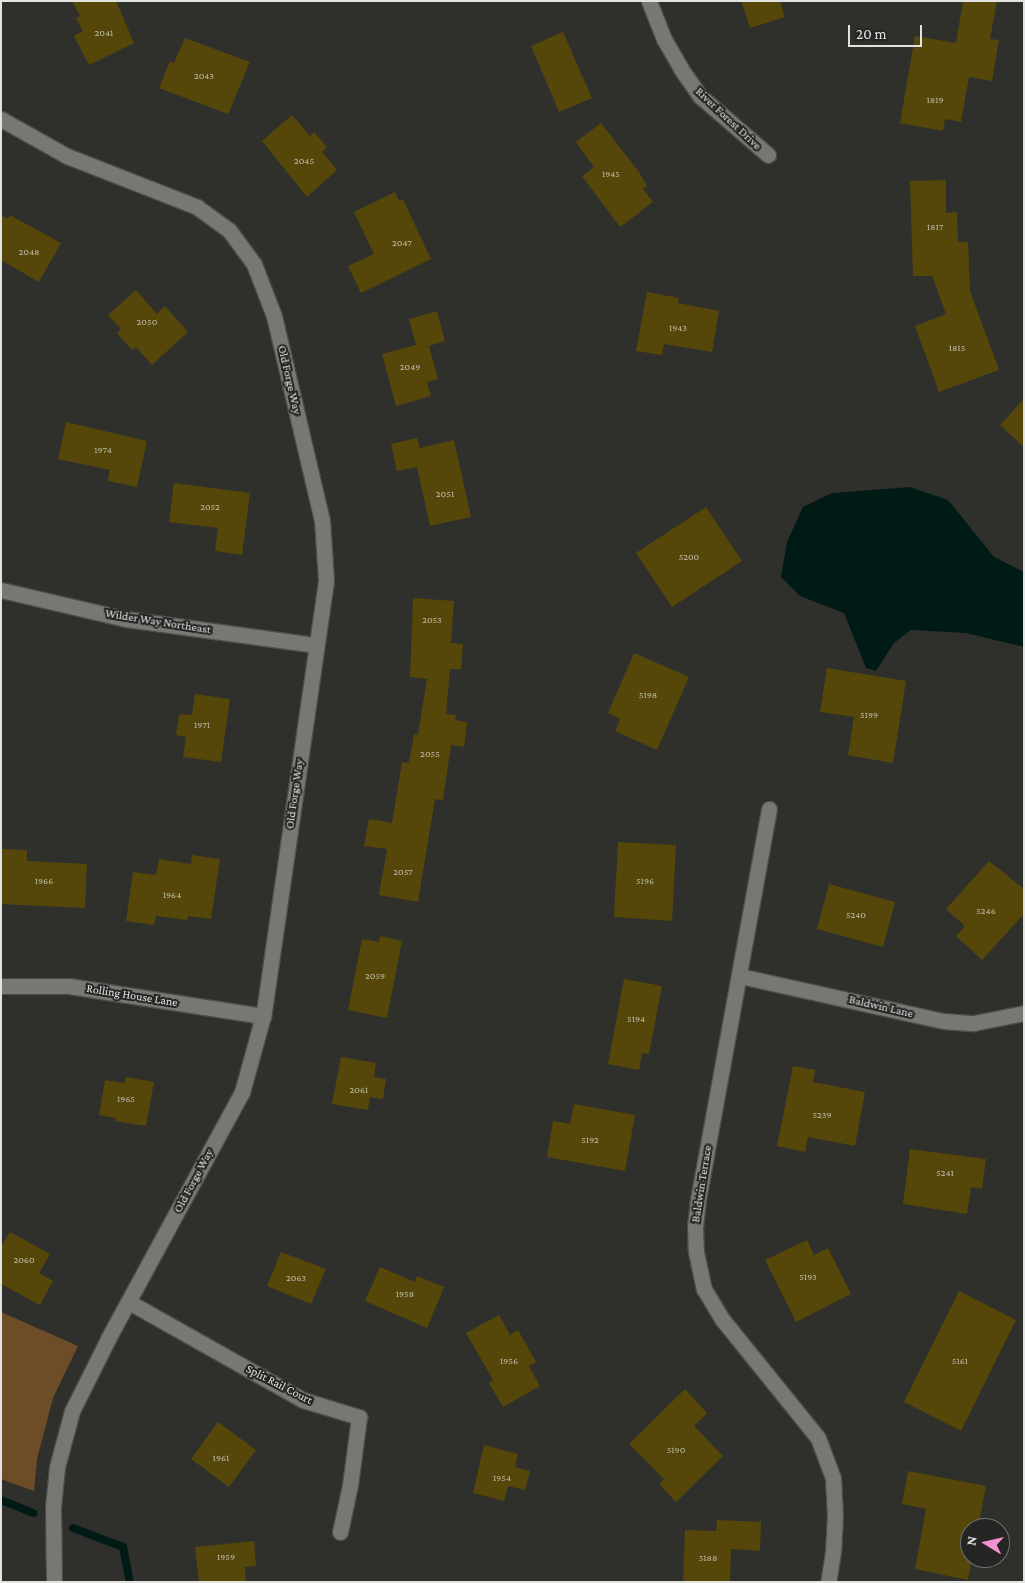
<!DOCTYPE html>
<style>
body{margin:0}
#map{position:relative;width:1025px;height:1583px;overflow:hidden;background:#2f302c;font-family:"Crimson Pro",serif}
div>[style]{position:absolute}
.green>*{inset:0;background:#6e4c28}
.water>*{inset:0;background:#001a16}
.stream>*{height:8px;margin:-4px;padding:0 4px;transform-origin:4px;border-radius:4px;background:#001a16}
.building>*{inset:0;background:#554709}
.roads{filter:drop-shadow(1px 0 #4c4d4a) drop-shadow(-1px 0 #4c4d4a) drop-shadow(0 1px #4c4d4a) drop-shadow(0 -1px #4c4d4a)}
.street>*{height:15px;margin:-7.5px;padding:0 7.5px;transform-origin:7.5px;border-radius:7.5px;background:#767874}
span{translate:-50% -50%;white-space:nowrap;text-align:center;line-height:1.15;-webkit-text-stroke:4px #252623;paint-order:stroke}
.number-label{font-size:10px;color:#bfbcab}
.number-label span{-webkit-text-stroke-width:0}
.street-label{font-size:12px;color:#e2e3e1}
.frame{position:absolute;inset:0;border:2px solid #e2e3e1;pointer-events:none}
.north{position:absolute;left:960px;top:1518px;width:50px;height:50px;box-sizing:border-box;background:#252623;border:1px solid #71726f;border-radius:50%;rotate:279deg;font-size:14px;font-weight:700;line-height:20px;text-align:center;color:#e2e3e1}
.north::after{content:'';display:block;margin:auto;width:18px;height:22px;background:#f391d5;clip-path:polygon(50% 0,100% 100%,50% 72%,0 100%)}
.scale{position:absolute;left:848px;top:25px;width:74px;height:22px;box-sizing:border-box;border:2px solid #e2e3e1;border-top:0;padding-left:6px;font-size:15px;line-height:18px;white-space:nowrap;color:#e2e3e1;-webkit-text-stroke:4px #252623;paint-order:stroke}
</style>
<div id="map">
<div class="green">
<i style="clip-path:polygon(1px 1312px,78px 1346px,53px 1398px,37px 1459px,34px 1491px,1px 1479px)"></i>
</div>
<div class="water">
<i style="clip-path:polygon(910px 487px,948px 500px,994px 557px,1024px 572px,1024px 647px,966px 633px,911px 630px,894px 643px,876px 671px,866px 668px,844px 613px,800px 596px,781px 577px,787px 542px,803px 507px,832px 493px)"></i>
</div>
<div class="stream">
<i style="left:1px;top:1500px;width:35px;rotate:22deg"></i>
<i style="left:73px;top:1528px;width:53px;rotate:20.8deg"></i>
<i style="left:123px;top:1547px;width:36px;rotate:79deg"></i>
</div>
<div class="building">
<i style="clip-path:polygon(72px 1px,116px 1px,134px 43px,89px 65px,74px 36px,83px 31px,76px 18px,80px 16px)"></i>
<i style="clip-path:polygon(741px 1px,780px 1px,785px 17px,750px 28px)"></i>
<i style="clip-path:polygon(963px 1px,997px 1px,990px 39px,999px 40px,992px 81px,969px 77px,961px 122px,945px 119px,943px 131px,900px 123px,915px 36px,956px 43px)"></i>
<i style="clip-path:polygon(563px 32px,592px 98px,559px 112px,531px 46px)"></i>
<i style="clip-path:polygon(185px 38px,250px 62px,228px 114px,159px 88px,170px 61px,174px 63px)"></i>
<i style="clip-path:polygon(292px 115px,310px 136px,314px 132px,327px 147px,322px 152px,337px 170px,307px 197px,262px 141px)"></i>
<i style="clip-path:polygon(601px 123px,639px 172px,647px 186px,643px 189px,653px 202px,620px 227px,582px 176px,594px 167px,576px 142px)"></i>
<i style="clip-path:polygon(946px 180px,946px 213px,957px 212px,958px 242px,968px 242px,970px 291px,999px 370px,939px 392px,915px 326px,946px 314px,932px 276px,913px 276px,910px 181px)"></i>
<i style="clip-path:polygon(395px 192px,399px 201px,403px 199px,431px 259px,361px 293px,348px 266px,374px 254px,354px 212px)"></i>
<i style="clip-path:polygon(1px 215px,8px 219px,10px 215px,61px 243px,39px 282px,1px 260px)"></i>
<i style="clip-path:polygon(136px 290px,157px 314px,165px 306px,188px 332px,152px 365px,136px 347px,132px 350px,117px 333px,121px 329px,108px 315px)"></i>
<i style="clip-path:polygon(647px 292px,679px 298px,678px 303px,719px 311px,712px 352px,664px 344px,662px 355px,636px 351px)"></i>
<i style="clip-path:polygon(437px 311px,445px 341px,429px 346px,438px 379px,427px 382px,431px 396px,396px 406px,382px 354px,416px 345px,409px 319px)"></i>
<i style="clip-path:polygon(1024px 399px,1024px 447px,1000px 425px)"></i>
<i style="clip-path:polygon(66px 422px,147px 441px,137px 487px,108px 481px,110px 470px,58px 459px)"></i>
<i style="clip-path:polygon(417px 438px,420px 448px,454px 440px,471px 517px,430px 526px,417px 467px,397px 471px,391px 444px)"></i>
<i style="clip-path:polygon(174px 483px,250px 493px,242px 555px,215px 551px,218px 528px,169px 522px)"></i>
<i style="clip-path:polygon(706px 507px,742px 561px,672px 607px,636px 553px)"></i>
<i style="clip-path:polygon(413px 598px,454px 601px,451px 643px,463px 644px,461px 669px,450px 669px,446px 714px,456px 715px,455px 720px,467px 722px,464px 747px,451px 745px,443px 800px,435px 799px,418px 902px,379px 895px,387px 849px,364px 846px,369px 819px,392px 823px,402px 762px,409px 763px,414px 734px,418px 735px,427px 679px,410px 677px)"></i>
<i style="clip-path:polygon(634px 653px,689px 677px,657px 750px,615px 731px,620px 719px,608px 713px)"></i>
<i style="clip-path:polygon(827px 668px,906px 681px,893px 763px,848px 755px,854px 717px,820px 712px)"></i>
<i style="clip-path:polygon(195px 694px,230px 699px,221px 762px,183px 757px,186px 737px,176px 735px,179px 714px,192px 715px)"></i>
<i style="clip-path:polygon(618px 842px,676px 845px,672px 921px,614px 917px)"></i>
<i style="clip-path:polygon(1px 849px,27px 850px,27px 861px,87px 864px,85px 908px,1px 904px)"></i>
<i style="clip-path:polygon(192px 855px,220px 859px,211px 919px,188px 916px,187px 920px,156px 916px,154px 925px,126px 921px,133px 872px,156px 875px,159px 859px,191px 864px)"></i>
<i style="clip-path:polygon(989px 861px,1024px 889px,1024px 914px,982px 960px,956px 936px,965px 926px,946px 909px)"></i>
<i style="clip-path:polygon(829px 884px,895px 902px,883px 947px,817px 929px)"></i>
<i style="clip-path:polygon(380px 936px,402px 941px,387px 1018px,348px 1010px,362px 939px,379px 942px)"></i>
<i style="clip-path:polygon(624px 979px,662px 986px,649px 1054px,642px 1053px,639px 1070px,608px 1064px)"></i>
<i style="clip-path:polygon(341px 1057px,376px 1063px,374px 1077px,386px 1079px,383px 1099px,370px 1097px,368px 1110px,332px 1104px)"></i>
<i style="clip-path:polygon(793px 1066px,815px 1070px,813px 1082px,865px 1092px,855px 1146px,808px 1137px,805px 1152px,777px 1146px)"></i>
<i style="clip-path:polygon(126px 1077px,154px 1082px,146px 1126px,115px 1121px,116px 1118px,99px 1115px,105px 1080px,125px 1083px)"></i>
<i style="clip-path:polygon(574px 1104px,635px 1115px,625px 1171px,547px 1157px,553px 1121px,570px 1124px)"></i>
<i style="clip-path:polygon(910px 1149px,986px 1159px,982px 1189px,971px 1187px,967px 1214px,903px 1204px)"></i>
<i style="clip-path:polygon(10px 1232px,50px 1254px,39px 1273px,53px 1281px,40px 1305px,1px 1284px,1px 1247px)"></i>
<i style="clip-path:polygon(807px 1240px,814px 1255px,828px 1248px,851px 1294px,796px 1322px,765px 1260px)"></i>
<i style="clip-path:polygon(281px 1252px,326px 1269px,311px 1304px,267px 1286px)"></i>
<i style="clip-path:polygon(380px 1267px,415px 1282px,417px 1276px,444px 1287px,427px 1328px,365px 1301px)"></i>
<i style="clip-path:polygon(959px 1291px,1016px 1320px,961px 1431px,904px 1402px)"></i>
<i style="clip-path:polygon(499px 1315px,510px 1335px,518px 1330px,536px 1362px,529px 1366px,540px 1386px,503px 1407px,489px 1383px,493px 1380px,466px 1333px)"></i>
<i style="clip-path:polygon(685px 1389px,707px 1413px,694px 1426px,723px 1456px,676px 1502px,659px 1484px,664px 1479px,629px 1444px)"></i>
<i style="clip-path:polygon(218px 1422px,256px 1450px,229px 1487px,191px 1459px)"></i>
<i style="clip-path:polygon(484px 1445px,518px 1454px,515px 1467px,530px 1471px,525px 1490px,508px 1486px,504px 1501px,473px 1493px)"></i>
<i style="clip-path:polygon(908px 1471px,986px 1486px,978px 1528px,970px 1528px,970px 1558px,972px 1558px,968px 1580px,915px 1569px,926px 1509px,902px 1504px)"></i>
<i style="clip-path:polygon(717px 1520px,761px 1522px,760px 1551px,731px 1549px,730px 1582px,683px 1582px,685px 1530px,716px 1531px)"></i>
<i style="clip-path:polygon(254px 1541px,256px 1566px,245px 1567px,246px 1582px,199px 1582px,195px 1547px)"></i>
</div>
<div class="roads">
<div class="street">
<i style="left:649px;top:1px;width:41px;rotate:68.5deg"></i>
<i style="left:664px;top:39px;width:34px;rotate:60deg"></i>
<i style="left:681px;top:69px;width:33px;rotate:55deg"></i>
<i style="left:700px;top:96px;width:90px;rotate:40.9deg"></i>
<i style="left:1px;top:119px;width:76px;rotate:29.3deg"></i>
<i style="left:67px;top:156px;width:140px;rotate:21.4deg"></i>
<i style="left:197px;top:207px;width:39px;rotate:36deg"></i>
<i style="left:229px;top:230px;width:42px;rotate:53.7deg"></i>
<i style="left:254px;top:264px;width:56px;rotate:69deg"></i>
<i style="left:274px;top:316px;width:210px;rotate:76.8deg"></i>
<i style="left:322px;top:520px;width:61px;rotate:86.2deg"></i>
<i style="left:326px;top:581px;width:440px;rotate:98.2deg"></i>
<i style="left:263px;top:1016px;width:79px;rotate:105.4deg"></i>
<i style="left:242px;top:1092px;width:281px;rotate:118.5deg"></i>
<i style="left:108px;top:1339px;width:80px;rotate:116.6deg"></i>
<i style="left:72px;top:1411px;width:58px;rotate:105deg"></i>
<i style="left:57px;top:1467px;width:40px;rotate:95.7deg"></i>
<i style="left:53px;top:1507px;width:75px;rotate:89.2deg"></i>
<i style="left:1px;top:590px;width:128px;rotate:13.1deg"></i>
<i style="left:126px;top:619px;width:192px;rotate:7.8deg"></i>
<i style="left:769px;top:809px;width:396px;rotate:100.3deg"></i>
<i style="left:698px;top:1199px;width:28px;rotate:96deg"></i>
<i style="left:695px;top:1227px;width:25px;rotate:88deg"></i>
<i style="left:696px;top:1252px;width:38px;rotate:78deg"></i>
<i style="left:704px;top:1289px;width:35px;rotate:59deg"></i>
<i style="left:722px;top:1319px;width:153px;rotate:51.1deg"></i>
<i style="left:818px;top:1438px;width:43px;rotate:69.4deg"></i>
<i style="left:833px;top:1478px;width:37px;rotate:87deg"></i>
<i style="left:835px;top:1515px;width:37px;rotate:93deg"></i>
<i style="left:833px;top:1552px;width:30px;rotate:99deg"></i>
<i style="left:740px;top:976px;width:208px;rotate:12.5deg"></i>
<i style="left:943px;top:1021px;width:31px;rotate:4deg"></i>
<i style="left:974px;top:1023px;width:51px;rotate:-11.3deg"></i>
<i style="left:1px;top:986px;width:68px"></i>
<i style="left:69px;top:986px;width:196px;rotate:8.8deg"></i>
<i style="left:129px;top:1302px;width:200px;rotate:29.4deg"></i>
<i style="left:303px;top:1400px;width:59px;rotate:16.9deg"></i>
<i style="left:359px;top:1417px;width:69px;rotate:97.5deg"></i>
<i style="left:350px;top:1485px;width:48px;rotate:102deg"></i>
</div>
</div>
<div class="number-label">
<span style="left:104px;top:33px">2041</span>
<span style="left:204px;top:76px">2043</span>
<span style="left:935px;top:100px">1819</span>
<span style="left:304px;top:161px">2045</span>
<span style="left:611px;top:174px">1945</span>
<span style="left:935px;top:227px">1817</span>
<span style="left:402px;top:243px">2047</span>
<span style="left:29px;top:252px">2048</span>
<span style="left:147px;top:322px">2050</span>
<span style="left:678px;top:328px">1943</span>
<span style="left:957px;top:348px">1815</span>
<span style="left:410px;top:367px">2049</span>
<span style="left:103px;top:450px">1974</span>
<span style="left:445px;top:494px">2051</span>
<span style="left:210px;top:507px">2052</span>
<span style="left:689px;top:557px">5200</span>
<span style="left:432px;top:620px">2053</span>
<span style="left:648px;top:695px">5198</span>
<span style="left:869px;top:715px">5199</span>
<span style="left:202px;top:725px">1971</span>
<span style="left:430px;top:754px">2055</span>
<span style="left:403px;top:872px">2057</span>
<span style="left:44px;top:881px">1966</span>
<span style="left:645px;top:881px">5196</span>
<span style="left:172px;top:895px">1964</span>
<span style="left:986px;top:911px">5246</span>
<span style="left:856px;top:915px">5240</span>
<span style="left:375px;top:976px">2059</span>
<span style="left:636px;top:1019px">5194</span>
<span style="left:359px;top:1090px">2061</span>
<span style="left:126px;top:1099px">1965</span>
<span style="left:822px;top:1115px">5239</span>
<span style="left:590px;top:1140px">5192</span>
<span style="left:945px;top:1173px">5241</span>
<span style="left:24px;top:1260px">2060</span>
<span style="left:808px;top:1277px">5193</span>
<span style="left:296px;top:1278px">2063</span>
<span style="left:405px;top:1294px">1958</span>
<span style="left:509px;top:1361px">1956</span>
<span style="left:960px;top:1361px">5161</span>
<span style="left:676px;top:1450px">5190</span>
<span style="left:221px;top:1458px">1961</span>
<span style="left:502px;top:1478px">1954</span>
<span style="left:226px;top:1557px">1959</span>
<span style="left:708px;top:1558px">5188</span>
</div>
<div class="street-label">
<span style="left:728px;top:119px;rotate:43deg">River Forest Drive</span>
<span style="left:289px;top:380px;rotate:77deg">Old Forge Way</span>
<span style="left:158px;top:622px;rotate:9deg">Wilder Way Northeast</span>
<span style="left:295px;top:794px;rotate:-82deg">Old Forge Way</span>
<span style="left:132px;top:996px;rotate:9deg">Rolling House Lane</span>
<span style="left:881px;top:1007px;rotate:13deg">Baldwin Lane</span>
<span style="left:194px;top:1181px;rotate:-62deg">Old Forge Way</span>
<span style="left:702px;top:1184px;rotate:-81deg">Baldwin Terrace</span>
<span style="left:279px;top:1385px;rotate:27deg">Split Rail Court</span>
</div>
<div class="frame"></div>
<div class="north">N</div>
<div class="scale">20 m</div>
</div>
